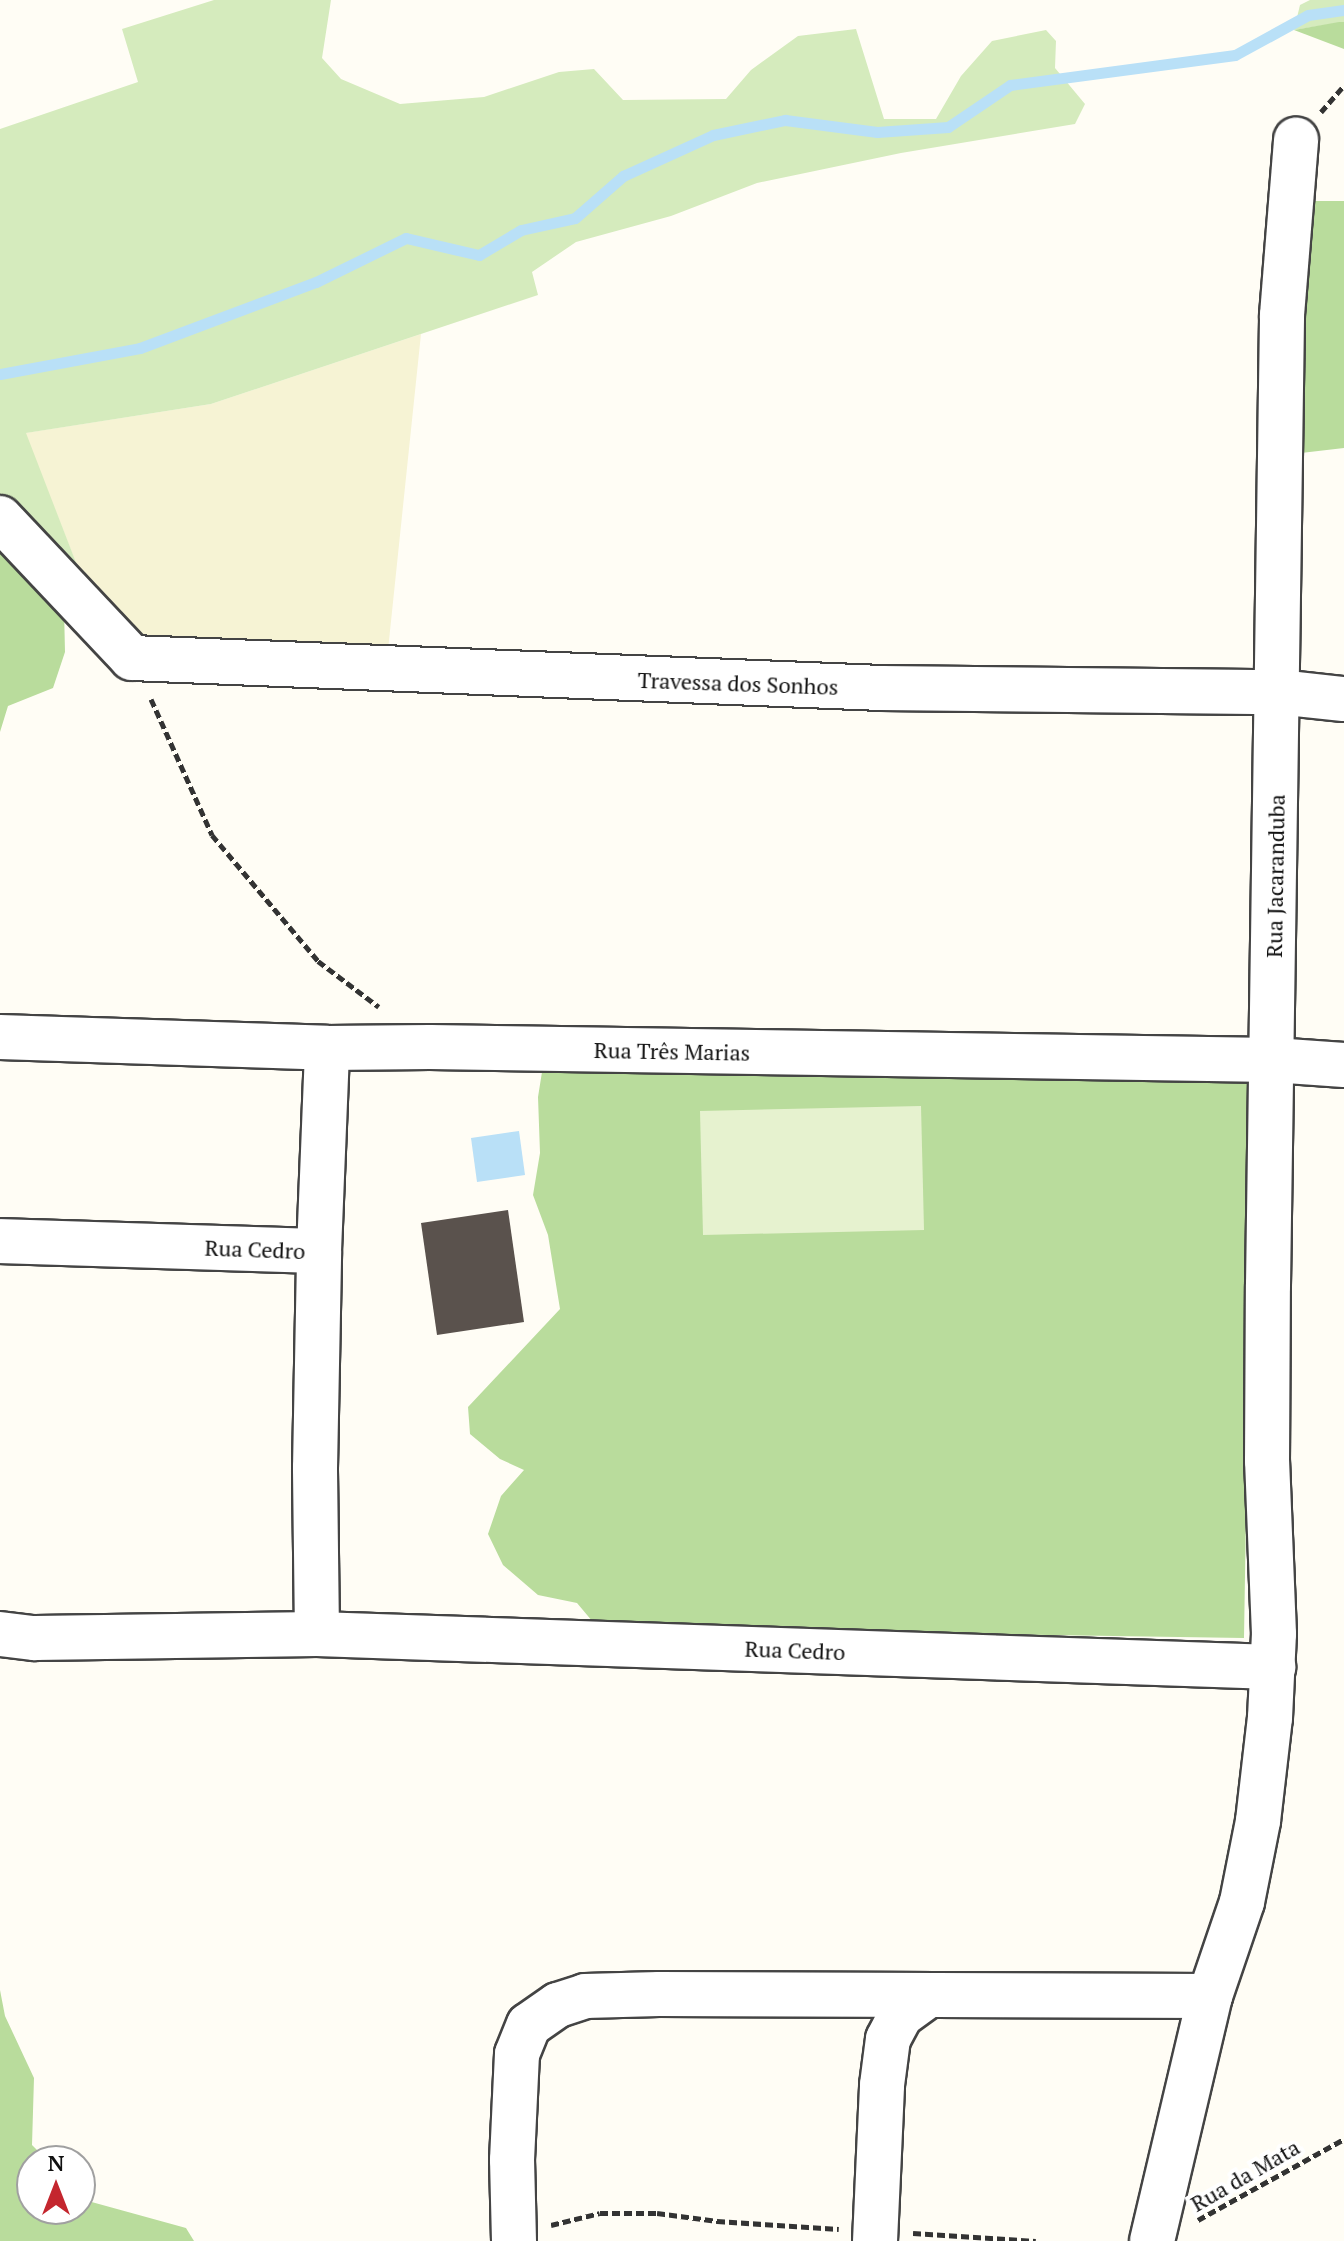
<!DOCTYPE html>
<meta charset="utf-8">
<style>
body{margin:0}
#map{position:relative;width:1344px;height:2241px;overflow:hidden;background:#fffdf5;font-family:"PT Serif",serif}
div>[style]{position:absolute}
.farmland>*{inset:0;background:#f6f3d4}
.green>*{inset:0;background:#d5ebbd}
.forest>*{inset:0;background:#b9dc9c}
.pitch>*{inset:0;background:#e6f2cf}
.water>*{inset:0;background:#b9e0f7}
.stream>*{height:11px;margin:-5.5px;padding:0 5.5px;transform-origin:5.5px;border-radius:5.5px;background:#b9e0f7}
.building>*{inset:0;background:#5a524d}
.path>*{height:5px;margin-top:-2.5px;transform-origin:0;background:repeating-linear-gradient(90deg,#333 0 8px,transparent 0 12px)}
.roads{filter:drop-shadow(2px 0 #444) drop-shadow(-2px 0 #444) drop-shadow(0 2px #444) drop-shadow(0 -2px #444)}
.minor>*{height:44px;margin:-22px;padding:0 22px;transform-origin:22px;border-radius:22px;background:#fff}
span{translate:-50% -50%;white-space:nowrap;text-align:center;line-height:1.15;-webkit-text-stroke:8px #fff;paint-order:stroke}
.street-label{font-size:22px;color:#111}
.north{position:absolute;left:16px;top:2145px;width:80px;height:80px;box-sizing:border-box;background:#fff;border:2px solid #a0a0a0;border-radius:50%;rotate:0deg;font-size:22px;font-weight:700;line-height:32px;text-align:center;color:#111}
.north::after{content:'';display:block;margin:auto;width:28px;height:36px;background:#c4262e;clip-path:polygon(50% 0,100% 100%,50% 72%,0 100%)}
</style>
<div id="map">
<div class="farmland">
<i style="clip-path:polygon(421px 334px,388px 650px,130px 643px,87px 591px,25px 433px,211px 404px)"></i>
</div>
<div class="green">
<i style="clip-path:polygon(214px 0,331px 0,322px 58px,341px 79px,400px 104px,484px 97px,559px 72px,594px 69px,623px 100px,726px 99px,751px 70px,798px 36px,856px 29px,884px 119px,936px 119px,961px 76px,992px 41px,1046px 30px,1056px 41px,1055px 68px,1085px 104px,1075px 124px,901px 153px,757px 183px,671px 216px,576px 242px,532px 272px,538px 295px,211px 404px,26px 433px,87px 591px,0 496px,0 129px,138px 82px,122px 29px)"></i>
<i style="clip-path:polygon(1310px 0,1344px 0,1344px 22px,1294px 30px,1300px 5px)"></i>
</div>
<div class="forest">
<i style="clip-path:polygon(1344px 22px,1344px 49px,1294px 30px,1339px 22px)"></i>
<i style="clip-path:polygon(1303px 201px,1344px 201px,1344px 448px,1301px 453px)"></i>
<i style="clip-path:polygon(0 538px,64px 608px,65px 652px,53px 688px,8px 706px,0 732px)"></i>
<i style="clip-path:polygon(542px 1072px,1253px 1083px,1244px 1638px,598px 1628px,577px 1603px,538px 1595px,503px 1565px,488px 1534px,501px 1496px,524px 1470px,500px 1459px,470px 1434px,468px 1407px,560px 1309px,548px 1235px,533px 1195px,540px 1153px,538px 1097px)"></i>
<i style="clip-path:polygon(0 1990px,5px 2016px,34px 2078px,32px 2145px,48px 2161px,32px 2161px,32px 2209px,80px 2209px,80px 2193px,88px 2201px,186px 2228px,194px 2241px,0 2241px)"></i>
</div>
<div class="pitch">
<i style="clip-path:polygon(921px 1106px,924px 1230px,703px 1235px,700px 1111px)"></i>
</div>
<div class="water">
<i style="clip-path:polygon(519px 1131px,525px 1175px,477px 1182px,471px 1138px)"></i>
</div>
<div class="stream">
<i style="left:0;top:374px;width:142px;rotate:-10.5deg"></i>
<i style="left:140px;top:348px;width:188px;rotate:-20.6deg"></i>
<i style="left:316px;top:282px;width:100px;rotate:-26.1deg"></i>
<i style="left:406px;top:238px;width:75px;rotate:13.1deg"></i>
<i style="left:479px;top:255px;width:49px;rotate:-30.8deg"></i>
<i style="left:521px;top:230px;width:55px;rotate:-12.5deg"></i>
<i style="left:575px;top:218px;width:64px;rotate:-41.2deg"></i>
<i style="left:623px;top:176px;width:99px;rotate:-24.5deg"></i>
<i style="left:713px;top:135px;width:74px;rotate:-11.8deg"></i>
<i style="left:785px;top:120px;width:93px;rotate:7.4deg"></i>
<i style="left:877px;top:132px;width:71px;rotate:-4deg"></i>
<i style="left:948px;top:127px;width:75px;rotate:-34.1deg"></i>
<i style="left:1010px;top:85px;width:227px;rotate:-7.6deg"></i>
<i style="left:1235px;top:55px;width:83px;rotate:-28.7deg"></i>
<i style="left:1308px;top:15px;width:36px;rotate:-8deg"></i>
</div>
<div class="building">
<i style="clip-path:polygon(508px 1210px,524px 1322px,437px 1335px,421px 1223px)"></i>
</div>
<div class="path">
<i style="left:1321px;top:112px;width:35px;rotate:-49deg"></i>
<i style="left:151px;top:699px;width:149px;rotate:65.8deg"></i>
<i style="left:212px;top:835px;width:165px;rotate:49.9deg"></i>
<i style="left:318px;top:961px;width:76px;rotate:37deg"></i>
<i style="left:1198px;top:2220px;width:167px;rotate:-29deg"></i>
<i style="left:551px;top:2225px;width:50px;rotate:-13.8deg"></i>
<i style="left:600px;top:2213px;width:57px"></i>
<i style="left:657px;top:2213px;width:61px;rotate:7.6deg"></i>
<i style="left:717px;top:2221px;width:122px;rotate:3.8deg"></i>
<i style="left:913px;top:2233px;width:123px;rotate:3.7deg"></i>
</div>
<div class="roads">
<div class="minor">
<i style="left:0;top:518px;width:192px;rotate:46.7deg"></i>
<i style="left:132px;top:658px;width:750px;rotate:2.29deg"></i>
<i style="left:881px;top:688px;width:397px;rotate:0.6deg"></i>
<i style="left:1278px;top:692px;width:66px;rotate:6.1deg"></i>
<i style="left:0;top:1037px;width:327px;rotate:1.9deg"></i>
<i style="left:327px;top:1048px;width:103px;rotate:-0.6deg"></i>
<i style="left:430px;top:1047px;width:843px;rotate:0.88deg"></i>
<i style="left:1273px;top:1060px;width:71px;rotate:4deg"></i>
<i style="left:0;top:1241px;width:319px;rotate:1.8deg"></i>
<i style="left:0;top:1634px;width:35px;rotate:7deg"></i>
<i style="left:35px;top:1638px;width:282px;rotate:-0.8deg"></i>
<i style="left:317px;top:1634px;width:957px;rotate:1.98deg"></i>
<i style="left:317px;top:1634px;width:166px;rotate:-90.7deg"></i>
<i style="left:315px;top:1468px;width:217px;rotate:-88.9deg"></i>
<i style="left:319px;top:1251px;width:203px;rotate:-87.7deg"></i>
<i style="left:514px;top:2241px;width:81px;rotate:-91.4deg"></i>
<i style="left:512px;top:2160px;width:106px;rotate:-87.3deg"></i>
<i style="left:517px;top:2054px;width:31px;rotate:-68deg"></i>
<i style="left:529px;top:2025px;width:35px;rotate:-35deg"></i>
<i style="left:558px;top:2005px;width:28px;rotate:-18deg"></i>
<i style="left:585px;top:1996px;width:74px;rotate:-1.5deg"></i>
<i style="left:659px;top:1994px;width:551px;rotate:0.21deg"></i>
<i style="left:875px;top:2241px;width:156px;rotate:-87.4deg"></i>
<i style="left:882px;top:2085px;width:46px;rotate:-82.6deg"></i>
<i style="left:888px;top:2039px;width:27px;rotate:-62deg"></i>
<i style="left:901px;top:2015px;width:32px;rotate:-36deg"></i>
<i style="left:1152px;top:2241px;width:252px;rotate:-76.7deg"></i>
<i style="left:1210px;top:1996px;width:99px;rotate:-71.2deg"></i>
<i style="left:1242px;top:1902px;width:83px;rotate:-78.8deg"></i>
<i style="left:1258px;top:1821px;width:104px;rotate:-83.4deg"></i>
<i style="left:1270px;top:1718px;width:84px;rotate:-87.3deg"></i>
<i style="left:1274px;top:1634px;width:173px;rotate:-92.3deg"></i>
<i style="left:1267px;top:1461px;width:176px;rotate:-89.7deg"></i>
<i style="left:1268px;top:1285px;width:970px;rotate:-89.17deg"></i>
<i style="left:1282px;top:315px;width:176px;rotate:-85.4deg"></i>
</div>
</div>
<div class="street-label">
<span style="left:738px;top:683px;rotate:2deg">Travessa dos Sonhos</span>
<span style="left:1275px;top:876px;rotate:-89deg">Rua Jacaranduba</span>
<span style="left:672px;top:1051px;rotate:1deg">Rua Três Marias</span>
<span style="left:255px;top:1249px;rotate:2deg">Rua Cedro</span>
<span style="left:795px;top:1650px;rotate:2deg">Rua Cedro</span>
<span style="left:1245px;top:2175px;rotate:-30deg">Rua da Mata</span>
</div>
<div class="north">N</div>
</div>
